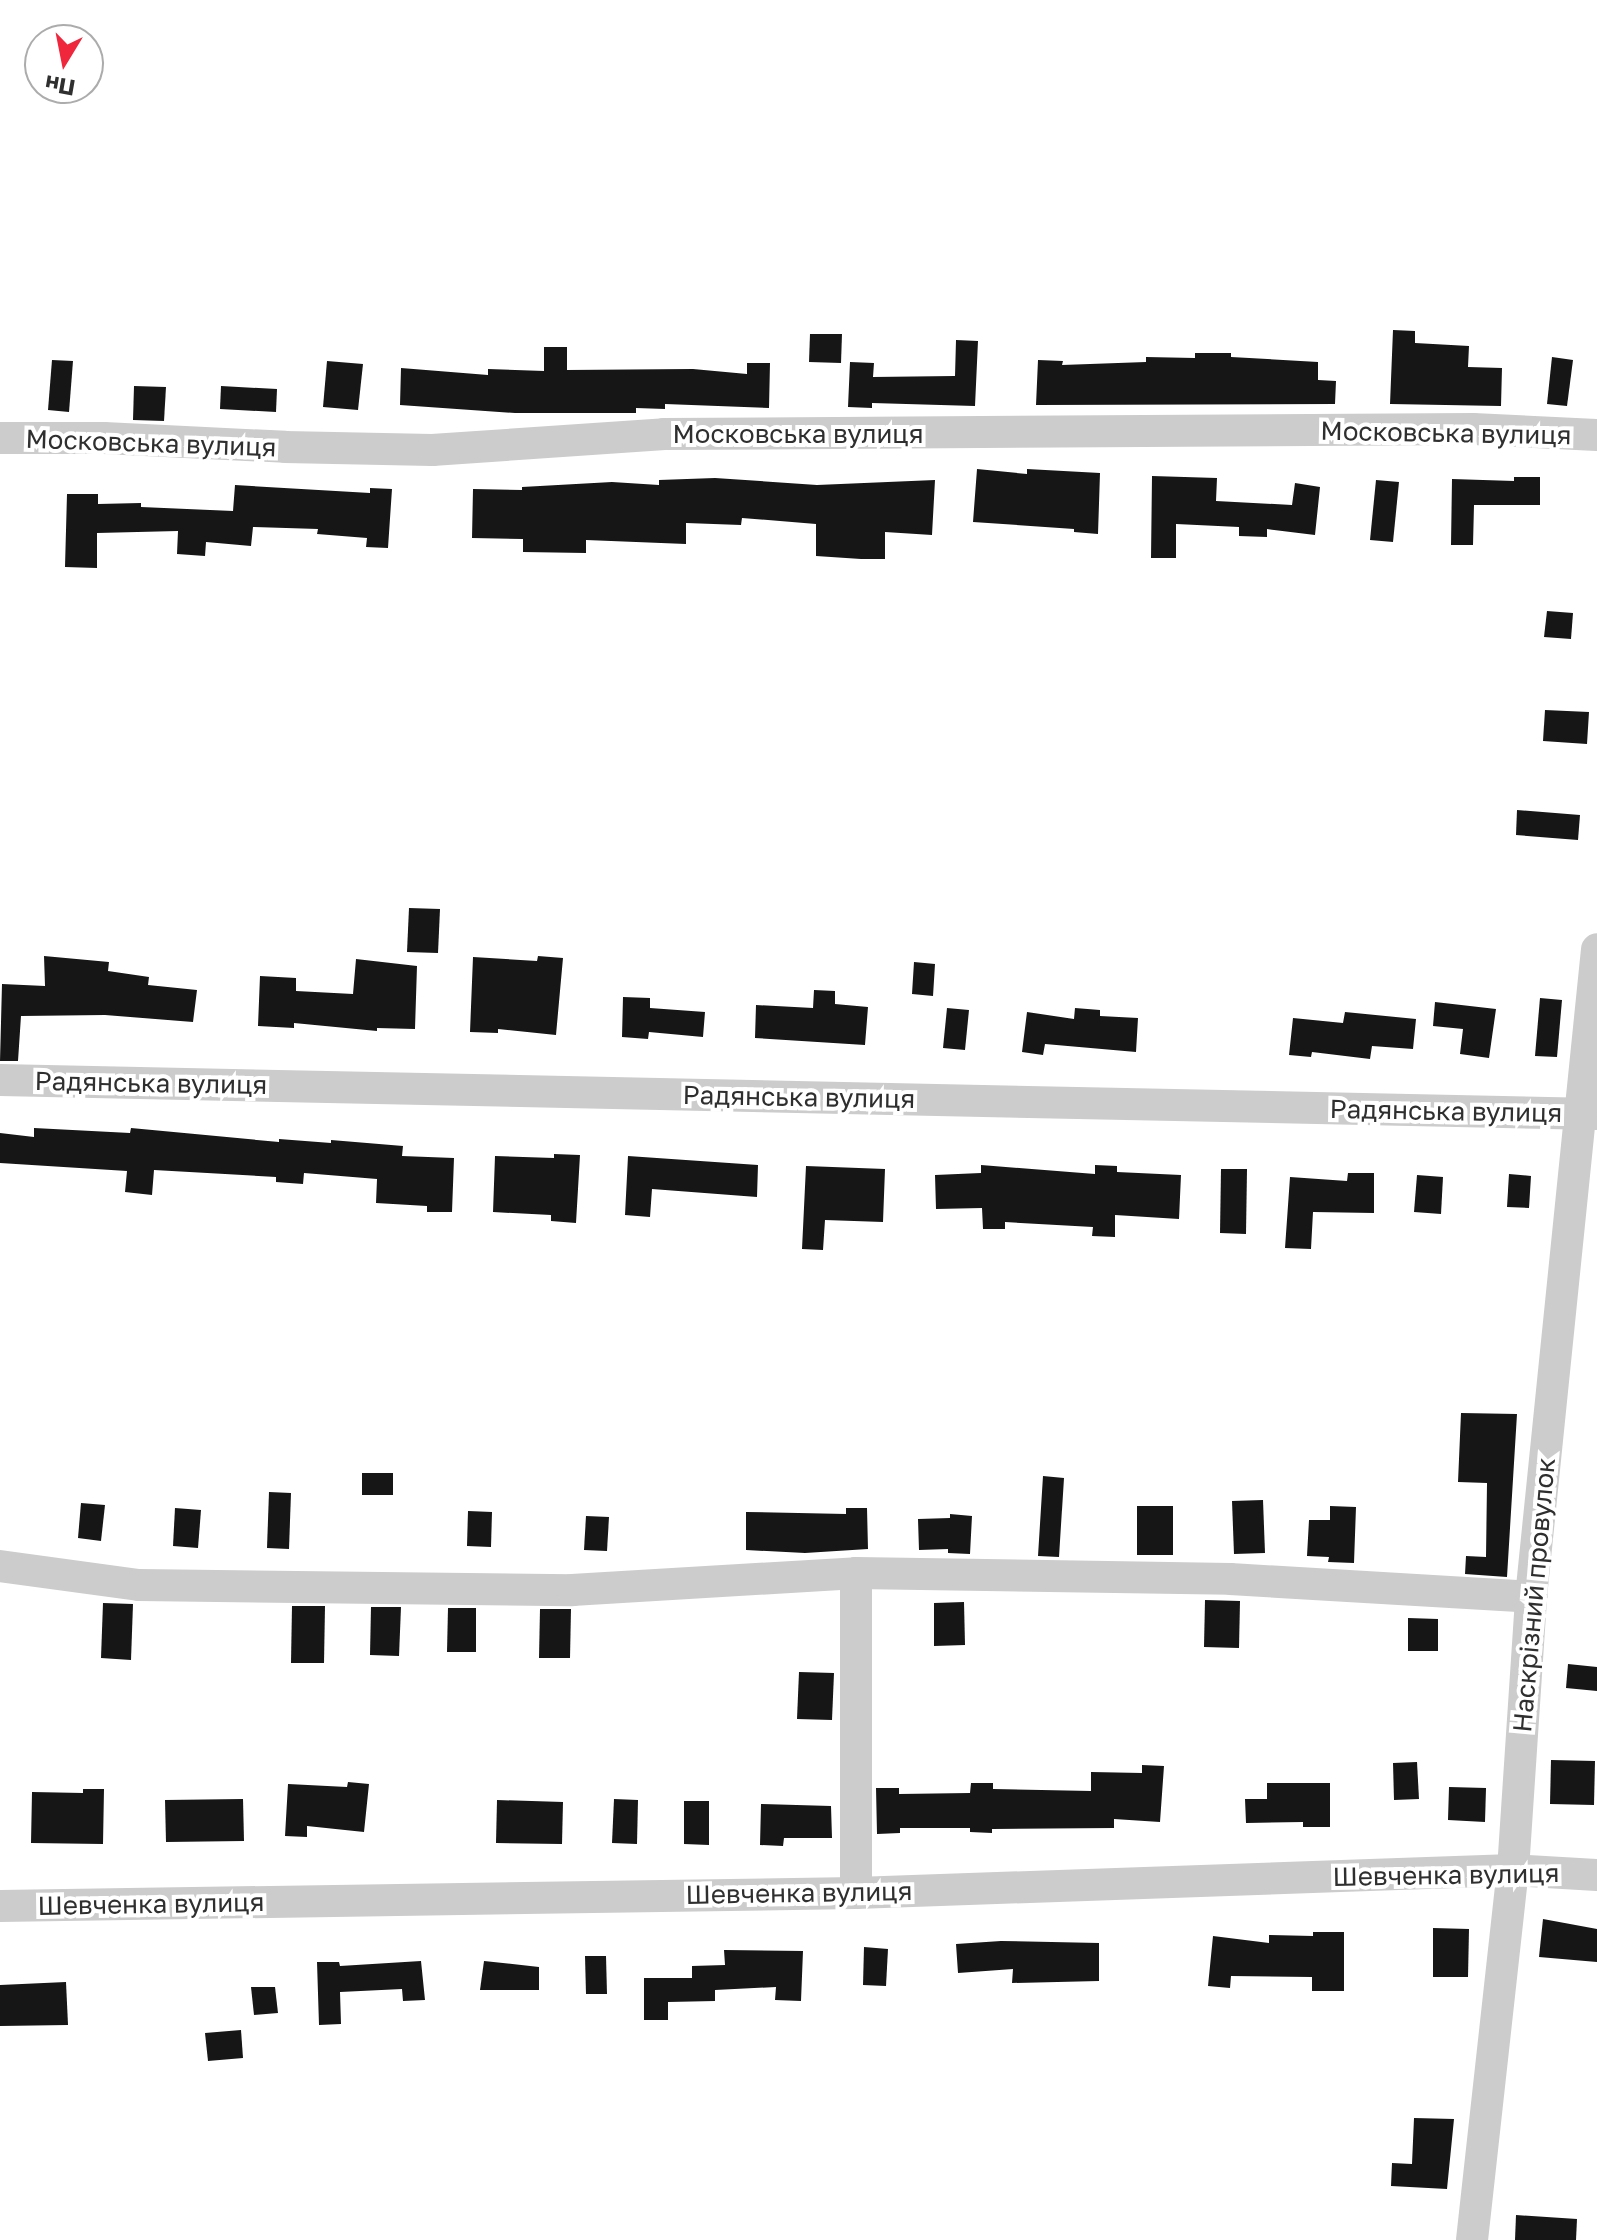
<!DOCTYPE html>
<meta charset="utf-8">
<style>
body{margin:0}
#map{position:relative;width:1597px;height:2240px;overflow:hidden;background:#fff;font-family:"Golos Text",sans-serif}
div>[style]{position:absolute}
.building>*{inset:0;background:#161616}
.minor>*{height:32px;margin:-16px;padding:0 16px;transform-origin:16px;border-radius:16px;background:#ccc}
span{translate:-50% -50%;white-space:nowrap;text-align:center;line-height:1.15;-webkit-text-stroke:8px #fff;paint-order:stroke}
.street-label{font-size:26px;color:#2f2f2f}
.north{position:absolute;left:24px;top:24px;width:80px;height:80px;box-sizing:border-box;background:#fff;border:2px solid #acacac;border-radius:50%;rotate:190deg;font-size:22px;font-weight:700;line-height:32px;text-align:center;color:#2f2f2f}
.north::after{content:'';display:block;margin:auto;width:28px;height:36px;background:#f0273c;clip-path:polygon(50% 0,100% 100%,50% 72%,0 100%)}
</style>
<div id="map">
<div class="building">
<i style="clip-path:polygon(1393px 330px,1415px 331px,1415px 343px,1469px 346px,1468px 367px,1502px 368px,1501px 406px,1390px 404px)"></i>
<i style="clip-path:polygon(810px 334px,842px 334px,841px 363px,809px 362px)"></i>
<i style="clip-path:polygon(956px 340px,978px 341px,975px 406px,872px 403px,872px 408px,848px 407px,850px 362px,874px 363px,873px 377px,955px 376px)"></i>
<i style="clip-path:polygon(544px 347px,567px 347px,567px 370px,693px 369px,747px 374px,747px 363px,770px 363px,769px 408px,665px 404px,665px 409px,636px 408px,636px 413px,515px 413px,400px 405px,401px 368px,488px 375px,488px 369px,544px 371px)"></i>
<i style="clip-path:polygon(1195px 353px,1231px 353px,1231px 357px,1318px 362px,1318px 380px,1336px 381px,1335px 404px,1036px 405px,1038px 360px,1063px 361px,1062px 365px,1146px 362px,1146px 357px,1195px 358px)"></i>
<i style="clip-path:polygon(1552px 357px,1573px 360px,1567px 406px,1547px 404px)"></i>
<i style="clip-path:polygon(52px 360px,73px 361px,69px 412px,48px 410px)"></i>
<i style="clip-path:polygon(327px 361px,363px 364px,358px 410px,323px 407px)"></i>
<i style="clip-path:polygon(134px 386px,166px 387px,164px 421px,133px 420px)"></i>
<i style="clip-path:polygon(221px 386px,277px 389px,276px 412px,220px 409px)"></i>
<i style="clip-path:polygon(977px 469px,1027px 474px,1027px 469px,1100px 473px,1098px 534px,1074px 532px,1074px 529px,973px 522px)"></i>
<i style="clip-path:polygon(1152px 476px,1217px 478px,1216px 501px,1292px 505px,1295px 483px,1320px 487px,1315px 535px,1267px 529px,1267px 537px,1239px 536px,1239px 527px,1176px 524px,1176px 558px,1151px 558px)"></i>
<i style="clip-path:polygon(1514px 477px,1540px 477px,1540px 505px,1474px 505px,1473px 545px,1451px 545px,1452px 479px,1514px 481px)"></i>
<i style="clip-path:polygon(715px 478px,817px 485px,935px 480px,932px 535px,885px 532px,885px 559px,861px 559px,816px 556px,816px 524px,742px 518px,741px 525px,686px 523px,686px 544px,586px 540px,586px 553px,523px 552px,523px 539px,472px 538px,473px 489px,522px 490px,522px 487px,612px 482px,659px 485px,659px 480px)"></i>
<i style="clip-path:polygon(1376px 480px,1399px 482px,1393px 542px,1370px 540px)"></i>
<i style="clip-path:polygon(235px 485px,370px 493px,370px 488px,392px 489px,388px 548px,366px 547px,367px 538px,317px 534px,318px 529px,253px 527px,251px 546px,206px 542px,205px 556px,177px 554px,178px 531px,97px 533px,97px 568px,65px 567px,67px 494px,98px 494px,98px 504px,141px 503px,141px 507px,233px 511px)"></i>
<i style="clip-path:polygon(1547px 611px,1573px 613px,1571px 639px,1544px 637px)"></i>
<i style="clip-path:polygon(1545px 710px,1589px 712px,1587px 744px,1543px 741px)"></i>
<i style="clip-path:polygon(1517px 810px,1580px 815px,1578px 840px,1516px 835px)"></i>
<i style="clip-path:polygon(409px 908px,440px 909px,438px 953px,407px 952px)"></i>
<i style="clip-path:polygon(44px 956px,109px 962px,108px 971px,149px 977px,148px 985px,197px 990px,193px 1022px,105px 1015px,21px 1016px,18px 1061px,0 1061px,2px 984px,45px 986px)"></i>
<i style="clip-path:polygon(538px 956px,563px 958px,556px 1035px,498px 1029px,498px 1033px,470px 1032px,473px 957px,537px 961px)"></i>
<i style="clip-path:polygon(356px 959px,417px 966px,415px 1029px,377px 1028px,377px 1031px,294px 1023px,294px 1028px,258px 1026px,260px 976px,296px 978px,296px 991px,353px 994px)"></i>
<i style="clip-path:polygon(914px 962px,935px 964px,933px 996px,912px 994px)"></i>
<i style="clip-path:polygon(814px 990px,835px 991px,835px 1004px,868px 1007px,865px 1045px,755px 1038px,756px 1005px,813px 1008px)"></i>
<i style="clip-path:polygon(623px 997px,650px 998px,650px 1008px,705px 1012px,703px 1037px,649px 1032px,648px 1039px,622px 1037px)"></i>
<i style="clip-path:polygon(1540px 998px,1562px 1000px,1557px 1057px,1535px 1056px)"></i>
<i style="clip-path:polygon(1435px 1002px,1496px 1009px,1489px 1058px,1460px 1054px,1463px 1029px,1433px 1026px)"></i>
<i style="clip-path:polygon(947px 1008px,969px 1010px,965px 1050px,943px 1048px)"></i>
<i style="clip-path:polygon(1075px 1008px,1100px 1010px,1100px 1016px,1138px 1018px,1136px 1052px,1045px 1044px,1043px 1055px,1022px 1052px,1027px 1012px,1074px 1019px)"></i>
<i style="clip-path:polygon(1345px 1012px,1416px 1019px,1413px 1049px,1372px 1046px,1370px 1059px,1312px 1052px,1311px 1057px,1289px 1055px,1293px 1018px,1343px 1023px)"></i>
<i style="clip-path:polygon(34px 1128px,130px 1133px,131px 1128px,279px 1142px,279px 1139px,331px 1143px,331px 1140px,403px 1146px,402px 1156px,454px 1158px,452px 1212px,427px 1212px,427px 1206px,376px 1203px,377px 1179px,304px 1173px,303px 1184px,276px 1182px,276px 1177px,154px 1170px,152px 1195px,125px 1192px,127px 1171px,0 1163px,0 1133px,34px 1137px)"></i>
<i style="clip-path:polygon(554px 1154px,580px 1155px,576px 1223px,551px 1221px,551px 1215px,493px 1212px,495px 1156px,554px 1158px)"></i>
<i style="clip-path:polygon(628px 1156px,758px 1165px,757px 1197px,652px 1189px,650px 1217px,625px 1215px)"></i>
<i style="clip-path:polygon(981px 1165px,1095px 1174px,1095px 1165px,1117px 1166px,1117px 1172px,1181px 1175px,1179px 1219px,1115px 1215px,1115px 1237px,1092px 1236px,1093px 1227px,1005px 1222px,1005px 1229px,983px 1229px,982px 1208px,936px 1209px,935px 1175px,981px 1173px)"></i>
<i style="clip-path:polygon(806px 1166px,885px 1169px,883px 1222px,825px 1220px,823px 1250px,802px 1249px)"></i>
<i style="clip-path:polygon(1221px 1169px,1247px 1169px,1246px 1234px,1220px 1233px)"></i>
<i style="clip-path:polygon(1348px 1173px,1374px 1173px,1374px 1213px,1313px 1212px,1311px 1249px,1285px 1248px,1290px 1177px,1347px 1181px)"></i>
<i style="clip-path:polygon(1509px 1174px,1531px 1176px,1529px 1208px,1507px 1207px)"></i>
<i style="clip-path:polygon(1417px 1175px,1443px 1177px,1441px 1214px,1414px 1212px)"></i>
<i style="clip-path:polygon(1461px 1413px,1517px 1414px,1507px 1577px,1465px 1574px,1466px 1556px,1486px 1557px,1487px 1483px,1458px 1482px)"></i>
<i style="clip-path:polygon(362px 1473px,393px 1473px,393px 1495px,362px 1495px)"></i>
<i style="clip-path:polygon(1043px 1476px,1064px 1478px,1059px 1557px,1038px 1556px)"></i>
<i style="clip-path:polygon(269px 1492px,291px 1493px,289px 1549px,267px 1548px)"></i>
<i style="clip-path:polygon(1263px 1500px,1265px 1553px,1234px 1554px,1232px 1501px)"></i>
<i style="clip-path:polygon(81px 1503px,105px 1505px,101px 1541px,78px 1538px)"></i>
<i style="clip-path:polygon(1137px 1506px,1173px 1506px,1173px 1555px,1137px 1555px)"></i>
<i style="clip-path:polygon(1330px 1506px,1356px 1507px,1354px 1563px,1328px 1562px,1329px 1557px,1307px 1556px,1309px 1520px,1330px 1520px)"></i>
<i style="clip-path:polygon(175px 1508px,201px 1510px,198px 1548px,173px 1546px)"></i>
<i style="clip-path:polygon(846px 1508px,867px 1508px,868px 1549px,805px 1553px,746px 1550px,746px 1512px,846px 1514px)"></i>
<i style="clip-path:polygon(468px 1511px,492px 1512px,491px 1547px,467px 1546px)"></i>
<i style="clip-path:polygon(950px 1514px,972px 1516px,970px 1554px,948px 1553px,948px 1549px,919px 1550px,918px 1519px,950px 1518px)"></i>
<i style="clip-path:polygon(586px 1516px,609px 1517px,607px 1551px,584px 1550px)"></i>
<i style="clip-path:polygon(1205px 1600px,1240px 1601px,1239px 1648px,1204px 1647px)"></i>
<i style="clip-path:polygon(964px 1602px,965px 1645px,934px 1646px,934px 1603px)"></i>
<i style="clip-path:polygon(103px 1603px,133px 1604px,131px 1660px,101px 1658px)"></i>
<i style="clip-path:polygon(292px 1606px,325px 1606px,324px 1663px,291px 1663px)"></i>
<i style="clip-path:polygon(371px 1607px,401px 1607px,399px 1656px,370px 1655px)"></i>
<i style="clip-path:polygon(448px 1608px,476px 1608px,476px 1652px,447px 1652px)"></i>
<i style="clip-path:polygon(540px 1609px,571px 1609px,570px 1658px,539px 1658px)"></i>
<i style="clip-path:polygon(1408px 1618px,1438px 1619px,1438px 1651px,1408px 1651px)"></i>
<i style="clip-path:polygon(1568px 1664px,1597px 1667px,1597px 1691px,1566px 1688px)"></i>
<i style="clip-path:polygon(799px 1672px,834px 1673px,832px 1720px,797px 1719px)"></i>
<i style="clip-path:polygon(1551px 1760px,1595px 1761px,1594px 1805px,1550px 1804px)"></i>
<i style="clip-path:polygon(1417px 1762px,1419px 1799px,1394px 1800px,1393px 1763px)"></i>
<i style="clip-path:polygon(1142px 1765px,1164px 1766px,1160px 1822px,1114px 1819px,1114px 1828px,992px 1829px,992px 1833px,970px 1832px,970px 1828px,900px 1828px,900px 1833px,877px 1834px,876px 1788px,899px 1788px,899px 1794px,970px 1793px,971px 1783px,993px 1783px,993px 1789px,1091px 1791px,1091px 1772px,1142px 1773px)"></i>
<i style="clip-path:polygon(348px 1782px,369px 1784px,364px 1832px,307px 1826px,307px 1837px,285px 1836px,288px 1784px,347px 1787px)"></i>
<i style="clip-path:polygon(1267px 1783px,1330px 1783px,1330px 1827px,1303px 1827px,1303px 1822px,1246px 1823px,1245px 1799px,1267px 1799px)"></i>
<i style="clip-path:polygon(1449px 1787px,1486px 1788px,1485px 1822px,1448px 1820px)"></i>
<i style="clip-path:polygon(83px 1789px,104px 1789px,103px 1844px,31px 1843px,32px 1792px,83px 1793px)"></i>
<i style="clip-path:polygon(243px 1799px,244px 1841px,166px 1842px,165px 1800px)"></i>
<i style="clip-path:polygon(614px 1799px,638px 1800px,637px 1844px,612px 1843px)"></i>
<i style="clip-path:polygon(497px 1800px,563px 1802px,562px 1844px,496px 1843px)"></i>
<i style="clip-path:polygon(684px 1801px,709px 1801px,709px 1845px,684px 1844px)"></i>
<i style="clip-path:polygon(761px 1804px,831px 1806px,832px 1838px,784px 1838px,783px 1846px,760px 1845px)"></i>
<i style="clip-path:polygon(1543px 1919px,1597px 1929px,1597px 1962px,1539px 1957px)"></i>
<i style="clip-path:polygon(1433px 1928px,1469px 1929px,1468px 1977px,1433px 1977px)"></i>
<i style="clip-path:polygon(1313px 1932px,1344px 1932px,1344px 1991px,1312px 1991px,1312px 1977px,1231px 1976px,1230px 1988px,1208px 1986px,1213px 1936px,1269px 1943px,1269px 1935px,1313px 1936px)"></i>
<i style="clip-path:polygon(1001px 1941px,1099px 1943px,1099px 1981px,1012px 1983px,1013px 1969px,958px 1973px,956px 1944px)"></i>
<i style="clip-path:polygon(864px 1947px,888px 1949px,886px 1986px,863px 1985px)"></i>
<i style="clip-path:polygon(724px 1950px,803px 1951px,801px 2001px,775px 2000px,776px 1987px,715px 1990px,715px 2001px,668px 2002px,668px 2020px,644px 2020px,644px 1978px,692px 1978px,692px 1966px,725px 1965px)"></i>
<i style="clip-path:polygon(585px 1956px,606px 1956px,607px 1994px,586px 1994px)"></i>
<i style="clip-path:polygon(421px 1961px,425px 2000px,403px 2001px,402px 1989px,340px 1992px,341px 2024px,319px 2025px,317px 1962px,339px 1962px,340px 1966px)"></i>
<i style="clip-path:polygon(484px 1961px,539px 1967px,539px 1990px,480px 1990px)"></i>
<i style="clip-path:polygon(66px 1982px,68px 2025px,0 2026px,0 1985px)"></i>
<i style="clip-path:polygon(251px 1987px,275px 1987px,278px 2013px,254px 2015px)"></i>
<i style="clip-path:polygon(241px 2030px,243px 2058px,208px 2061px,205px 2033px)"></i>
<i style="clip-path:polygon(1414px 2118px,1454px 2119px,1447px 2189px,1391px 2186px,1392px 2163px,1412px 2164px)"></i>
<i style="clip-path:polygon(1516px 2215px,1577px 2219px,1576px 2240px,1515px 2240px)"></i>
</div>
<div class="minor">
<i style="left:0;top:438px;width:104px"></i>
<i style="left:104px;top:438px;width:181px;rotate:2.8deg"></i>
<i style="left:285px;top:447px;width:147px;rotate:1.2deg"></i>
<i style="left:432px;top:450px;width:233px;rotate:-3.9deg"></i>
<i style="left:664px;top:434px;width:809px;rotate:-0.35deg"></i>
<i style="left:1473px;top:429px;width:124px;rotate:2.8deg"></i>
<i style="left:0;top:1080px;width:1597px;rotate:1.22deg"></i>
<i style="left:0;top:1566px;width:140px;rotate:7.8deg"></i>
<i style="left:139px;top:1585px;width:433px;rotate:0.7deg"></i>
<i style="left:572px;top:1590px;width:285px;rotate:-3.4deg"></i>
<i style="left:856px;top:1573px;width:374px;rotate:0.9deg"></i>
<i style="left:1230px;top:1579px;width:302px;rotate:3.4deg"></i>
<i style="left:856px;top:1893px;width:320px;rotate:-90deg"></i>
<i style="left:0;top:1906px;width:856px;rotate:-0.87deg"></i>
<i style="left:856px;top:1893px;width:657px;rotate:-2deg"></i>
<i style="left:1513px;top:1870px;width:84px;rotate:3.4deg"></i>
<i style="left:1472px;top:2240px;width:372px;rotate:-83.7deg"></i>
<i style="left:1513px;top:1870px;width:274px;rotate:-86.2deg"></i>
<i style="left:1531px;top:1597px;width:651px;rotate:-84.18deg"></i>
</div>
<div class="street-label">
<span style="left:1446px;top:433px;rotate:1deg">Московська вулиця</span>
<span style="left:798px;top:434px">Московська вулиця</span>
<span style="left:151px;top:443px;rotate:2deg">Московська вулиця</span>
<span style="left:151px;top:1083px;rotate:1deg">Радянська вулиця</span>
<span style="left:799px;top:1097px;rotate:1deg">Радянська вулиця</span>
<span style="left:1446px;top:1111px;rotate:1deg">Радянська вулиця</span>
<span style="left:1534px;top:1595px;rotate:-85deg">Наскрізний провулок</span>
<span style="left:1446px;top:1875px;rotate:-1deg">Шевченка вулиця</span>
<span style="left:799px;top:1893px;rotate:-1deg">Шевченка вулиця</span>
<span style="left:151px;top:1904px;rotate:-1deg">Шевченка вулиця</span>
</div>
<div class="north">Пн</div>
</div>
